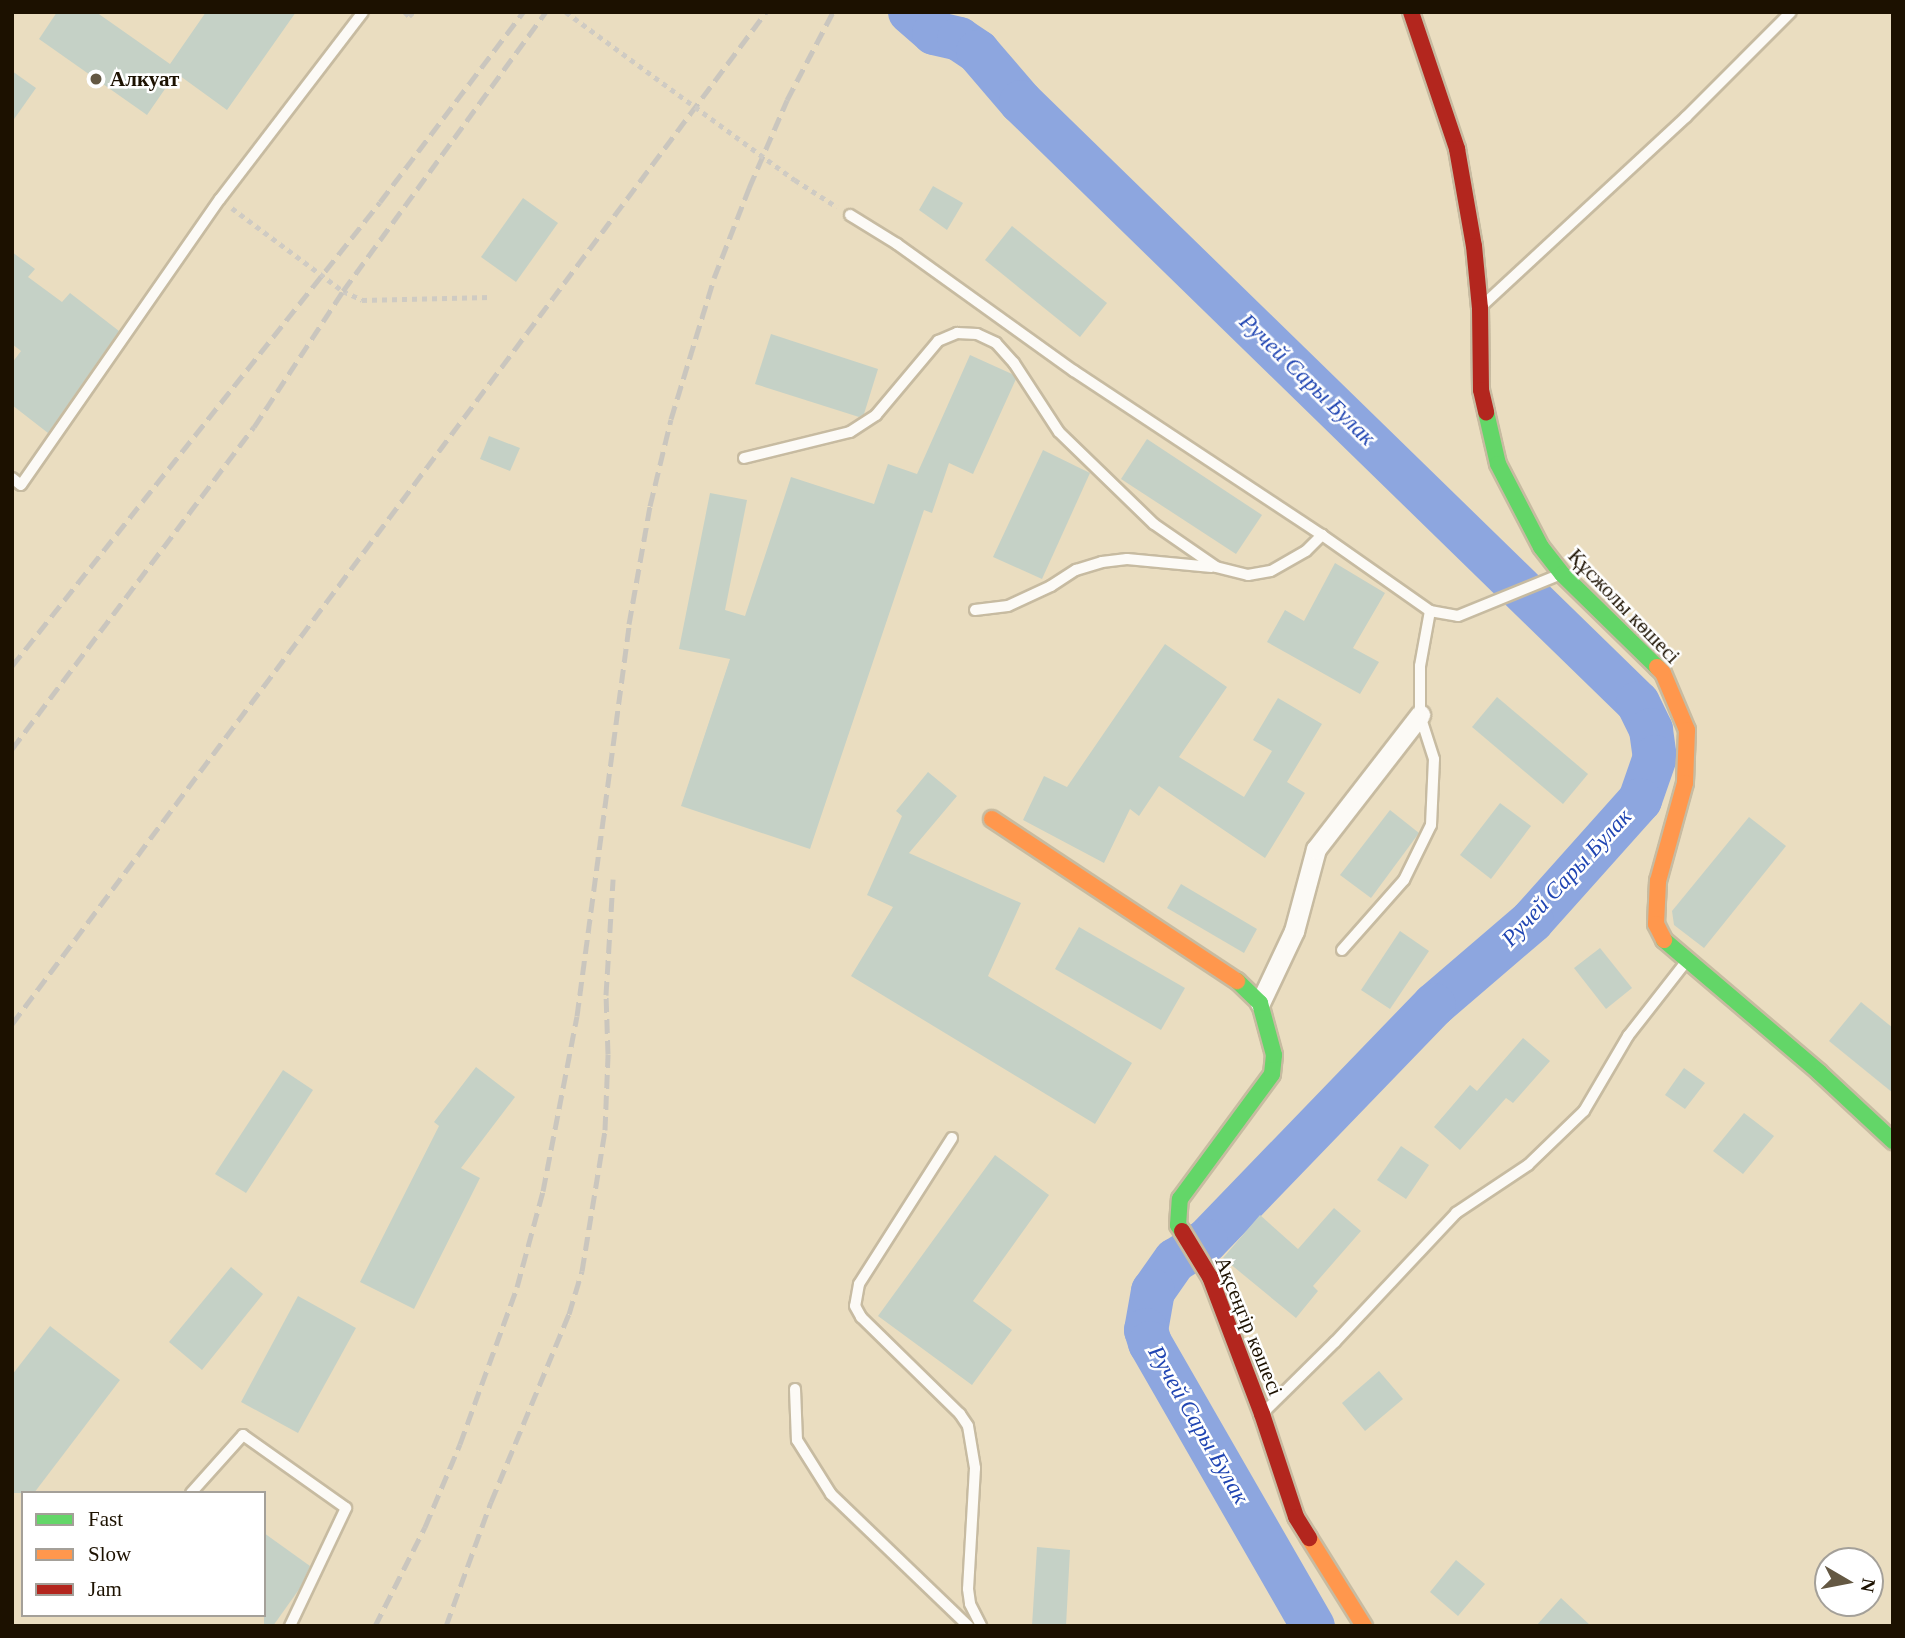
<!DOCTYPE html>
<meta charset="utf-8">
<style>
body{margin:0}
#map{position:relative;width:1905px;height:1638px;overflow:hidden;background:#eaddc0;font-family:"Times New Roman",serif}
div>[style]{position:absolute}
.river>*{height:44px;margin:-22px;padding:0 22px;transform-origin:22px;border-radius:22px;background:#8da6df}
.building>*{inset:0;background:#c5d1c6}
.path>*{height:4.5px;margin-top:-2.25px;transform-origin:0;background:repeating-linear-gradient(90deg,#cfcbc3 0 5px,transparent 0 10px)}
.roads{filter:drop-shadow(2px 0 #c7bba1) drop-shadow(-2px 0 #c7bba1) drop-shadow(0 2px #c7bba1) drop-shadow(0 -2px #c7bba1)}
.lane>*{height:10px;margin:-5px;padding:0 5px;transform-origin:5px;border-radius:5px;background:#fcfaf6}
.street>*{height:19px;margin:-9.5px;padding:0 9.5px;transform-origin:9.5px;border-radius:9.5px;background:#fcfaf6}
.fast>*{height:16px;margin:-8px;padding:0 8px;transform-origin:8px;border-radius:8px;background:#63d668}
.slow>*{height:16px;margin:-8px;padding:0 8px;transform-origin:8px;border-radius:8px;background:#ff974d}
.jam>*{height:16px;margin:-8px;padding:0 8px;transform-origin:8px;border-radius:8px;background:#b3261e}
.rail>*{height:5px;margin-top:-2.5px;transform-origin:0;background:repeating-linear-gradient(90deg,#cac6be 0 14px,transparent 0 21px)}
.path-bridge>*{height:4.5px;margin-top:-2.25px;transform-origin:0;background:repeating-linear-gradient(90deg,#cfcbc3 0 5px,transparent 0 10px)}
.dots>*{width:19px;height:19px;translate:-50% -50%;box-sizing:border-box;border:4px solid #fff;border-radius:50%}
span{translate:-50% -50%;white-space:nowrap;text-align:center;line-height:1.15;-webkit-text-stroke:5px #fff;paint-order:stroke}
.poi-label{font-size:21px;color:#1c1100;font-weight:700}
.left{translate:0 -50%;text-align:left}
.street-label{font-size:21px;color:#1c1100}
.water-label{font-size:23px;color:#2045b2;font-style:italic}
.frame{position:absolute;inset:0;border:14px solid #1c1100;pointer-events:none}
.legend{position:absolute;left:21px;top:1491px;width:245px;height:126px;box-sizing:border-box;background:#fff;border:2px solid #a4a099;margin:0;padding:9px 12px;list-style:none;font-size:21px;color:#1c1100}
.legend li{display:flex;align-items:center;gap:14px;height:35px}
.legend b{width:35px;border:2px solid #a4a099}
.north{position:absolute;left:1814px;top:1547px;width:70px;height:70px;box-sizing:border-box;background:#fff;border:2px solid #a4a099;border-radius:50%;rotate:100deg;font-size:19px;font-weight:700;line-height:28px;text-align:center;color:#1c1100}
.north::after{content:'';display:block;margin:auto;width:24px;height:32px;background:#645843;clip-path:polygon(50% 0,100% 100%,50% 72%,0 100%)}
</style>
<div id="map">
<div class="river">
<i style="left:910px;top:12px;width:32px;rotate:41deg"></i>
<i style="left:934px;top:33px;width:26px;rotate:13deg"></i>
<i style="left:959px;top:39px;width:23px;rotate:34deg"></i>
<i style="left:978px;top:52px;width:66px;rotate:49.3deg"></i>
<i style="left:1021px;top:102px;width:861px;rotate:44.25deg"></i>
<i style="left:1638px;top:703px;width:30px;rotate:64deg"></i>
<i style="left:1651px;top:730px;width:27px;rotate:82deg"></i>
<i style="left:1655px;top:757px;width:46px;rotate:109.2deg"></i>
<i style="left:1640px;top:800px;width:162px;rotate:131.8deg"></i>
<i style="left:1532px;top:921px;width:129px;rotate:139.4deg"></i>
<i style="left:1434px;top:1005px;width:328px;rotate:134deg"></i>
<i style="left:1206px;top:1241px;width:36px;rotate:148deg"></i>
<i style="left:1175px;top:1260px;width:38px;rotate:125deg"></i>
<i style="left:1153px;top:1291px;width:40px;rotate:100deg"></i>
<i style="left:1146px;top:1330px;width:14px;rotate:73deg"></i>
<i style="left:1150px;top:1343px;width:327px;rotate:60.1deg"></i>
</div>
<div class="building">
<i style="clip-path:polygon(57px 12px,96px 12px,170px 64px,206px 12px,296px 12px,227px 110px,176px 73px,147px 115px,39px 39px)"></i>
<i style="clip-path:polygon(12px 71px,36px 88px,12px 122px)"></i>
<i style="clip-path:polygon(933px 186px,963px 203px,947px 230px,919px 210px)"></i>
<i style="clip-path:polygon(523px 198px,558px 223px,516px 282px,481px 257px)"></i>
<i style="clip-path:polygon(1012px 226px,1107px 303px,1080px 337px,985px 260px)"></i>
<i style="clip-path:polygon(12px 252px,35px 269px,28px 277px,62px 302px,70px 293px,119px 331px,48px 433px,12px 405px,12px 363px,21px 351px,12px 344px)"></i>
<i style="clip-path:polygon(771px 334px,878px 369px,864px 414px,859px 417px,755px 384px)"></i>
<i style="clip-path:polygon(970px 355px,1012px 374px,1016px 379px,973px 474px,949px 463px,932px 513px,924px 510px,810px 849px,681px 806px,730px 659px,679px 649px,710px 493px,747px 500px,725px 610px,745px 616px,791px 477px,874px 504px,888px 464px,917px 474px)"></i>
<i style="clip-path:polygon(489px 436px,520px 448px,510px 471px,480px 459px)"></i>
<i style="clip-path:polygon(1147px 439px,1262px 515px,1236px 554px,1121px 479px)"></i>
<i style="clip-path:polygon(1043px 450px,1090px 473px,1042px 579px,993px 557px)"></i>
<i style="clip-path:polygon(1335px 563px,1385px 593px,1353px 648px,1379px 662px,1360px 694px,1267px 642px,1285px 610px,1304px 621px)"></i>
<i style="clip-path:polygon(1165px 644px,1227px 687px,1179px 757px,1244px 797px,1272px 751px,1253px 740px,1278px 698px,1322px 724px,1287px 782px,1305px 793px,1265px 858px,1159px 786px,1139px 816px,1130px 809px,1104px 863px,1023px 820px,1044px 776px,1067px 787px)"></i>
<i style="clip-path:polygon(1497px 697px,1588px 774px,1563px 804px,1472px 727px)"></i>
<i style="clip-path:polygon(928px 772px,957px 796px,909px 853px,1021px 903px,988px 976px,1132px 1063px,1095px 1124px,851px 976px,893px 907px,867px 895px,902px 816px,896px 811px)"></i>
<i style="clip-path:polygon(1500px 803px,1531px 826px,1491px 879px,1460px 855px)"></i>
<i style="clip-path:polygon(1390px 810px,1419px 833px,1371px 898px,1340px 875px)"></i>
<i style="clip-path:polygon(1749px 817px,1786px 846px,1704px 948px,1674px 925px,1672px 911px)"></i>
<i style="clip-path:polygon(1181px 884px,1257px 929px,1244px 953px,1167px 908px)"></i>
<i style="clip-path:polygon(1079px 927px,1185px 988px,1161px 1030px,1055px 969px)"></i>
<i style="clip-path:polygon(1400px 931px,1429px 951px,1390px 1009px,1361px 990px)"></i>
<i style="clip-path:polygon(1600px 948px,1632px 988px,1606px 1009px,1574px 968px)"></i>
<i style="clip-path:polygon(1861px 1002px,1893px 1028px,1893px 1093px,1829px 1041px)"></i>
<i style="clip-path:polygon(1523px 1038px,1550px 1061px,1513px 1103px,1506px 1098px,1460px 1150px,1434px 1127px,1470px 1085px,1477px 1091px)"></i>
<i style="clip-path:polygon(476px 1067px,515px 1097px,461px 1168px,480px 1178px,414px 1309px,360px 1282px,439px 1126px,434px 1122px)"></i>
<i style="clip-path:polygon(1684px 1068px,1705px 1083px,1685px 1109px,1665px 1095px)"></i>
<i style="clip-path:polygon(283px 1070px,313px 1090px,246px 1193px,215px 1174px)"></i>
<i style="clip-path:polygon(1744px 1113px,1774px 1136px,1743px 1174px,1713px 1151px)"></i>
<i style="clip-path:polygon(1401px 1146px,1429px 1165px,1406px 1199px,1377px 1180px)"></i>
<i style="clip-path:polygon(995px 1155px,1049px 1195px,973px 1301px,1012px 1330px,972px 1385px,878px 1316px)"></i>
<i style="clip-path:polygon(1334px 1208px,1361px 1231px,1313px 1286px,1318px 1291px,1296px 1318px,1223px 1258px,1260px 1215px,1298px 1249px)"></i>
<i style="clip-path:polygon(231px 1267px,263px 1294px,202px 1370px,169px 1342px)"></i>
<i style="clip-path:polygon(298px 1296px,356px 1328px,298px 1433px,241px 1402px)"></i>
<i style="clip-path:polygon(50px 1326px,120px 1380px,34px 1493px,12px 1493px,12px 1375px)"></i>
<i style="clip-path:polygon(1379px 1371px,1403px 1399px,1365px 1431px,1342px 1403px)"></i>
<i style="clip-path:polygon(264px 1533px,310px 1566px,300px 1588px,273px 1626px,264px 1626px)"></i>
<i style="clip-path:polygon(1037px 1547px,1070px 1550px,1066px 1626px,1032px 1626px)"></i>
<i style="clip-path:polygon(1456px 1560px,1485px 1584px,1458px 1616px,1430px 1592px)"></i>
<i style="clip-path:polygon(1561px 1598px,1591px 1626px,1536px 1626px)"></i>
</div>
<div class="path">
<i style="left:405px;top:12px;width:6px;rotate:45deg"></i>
<i style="left:409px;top:16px;width:6px;rotate:-45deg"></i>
<i style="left:795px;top:180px;width:50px;rotate:32.7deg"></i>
<i style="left:232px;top:208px;width:139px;rotate:36.8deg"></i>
<i style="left:343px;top:291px;width:21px;rotate:25deg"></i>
<i style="left:362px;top:300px;width:128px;rotate:-1.3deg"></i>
</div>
<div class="roads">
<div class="lane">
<i style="left:850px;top:215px;width:55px;rotate:31.7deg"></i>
<i style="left:897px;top:244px;width:218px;rotate:35.7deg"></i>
<i style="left:1074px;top:371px;width:297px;rotate:33.5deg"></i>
<i style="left:1322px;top:535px;width:132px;rotate:35.1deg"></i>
<i style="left:1430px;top:611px;width:28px;rotate:10deg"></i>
<i style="left:1458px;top:616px;width:111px;rotate:-22.2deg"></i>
<i style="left:1483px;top:305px;width:277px;rotate:-42.8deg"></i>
<i style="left:1686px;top:117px;width:148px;rotate:-45deg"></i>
<i style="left:744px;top:458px;width:109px;rotate:-13.8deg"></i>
<i style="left:850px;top:432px;width:31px;rotate:-33deg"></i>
<i style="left:876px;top:415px;width:97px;rotate:-50deg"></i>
<i style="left:938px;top:341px;width:21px;rotate:-23deg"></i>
<i style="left:957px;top:333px;width:20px;rotate:3deg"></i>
<i style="left:977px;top:334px;width:21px;rotate:25deg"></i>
<i style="left:996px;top:343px;width:27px;rotate:48deg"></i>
<i style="left:1014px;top:363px;width:82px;rotate:56.9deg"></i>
<i style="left:1059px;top:432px;width:132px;rotate:44.1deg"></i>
<i style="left:1154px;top:524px;width:75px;rotate:34.7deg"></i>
<i style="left:1216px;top:567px;width:33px;rotate:14deg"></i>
<i style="left:1248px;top:575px;width:23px;rotate:-10deg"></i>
<i style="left:1271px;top:571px;width:40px;rotate:-29.7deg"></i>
<i style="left:1306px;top:551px;width:23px;rotate:-45deg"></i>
<i style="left:12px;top:478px;width:11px;rotate:38deg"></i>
<i style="left:21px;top:485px;width:348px;rotate:-55.2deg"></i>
<i style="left:220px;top:199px;width:235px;rotate:-52.6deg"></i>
<i style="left:975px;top:610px;width:33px;rotate:-7deg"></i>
<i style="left:1008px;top:606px;width:47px;rotate:-24.9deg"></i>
<i style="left:1051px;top:586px;width:30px;rotate:-33deg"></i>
<i style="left:1076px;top:570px;width:27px;rotate:-17deg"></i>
<i style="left:1102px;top:562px;width:25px;rotate:-7deg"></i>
<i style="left:1127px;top:559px;width:85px;rotate:5.4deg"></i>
<i style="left:1342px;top:950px;width:94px;rotate:-48.5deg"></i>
<i style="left:1404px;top:880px;width:61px;rotate:-63.9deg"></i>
<i style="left:1431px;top:825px;width:66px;rotate:-87.4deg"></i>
<i style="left:1434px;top:759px;width:46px;rotate:-107.7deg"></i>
<i style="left:1420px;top:715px;width:49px;rotate:-90deg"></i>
<i style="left:1420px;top:666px;width:56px;rotate:-79.7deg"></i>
<i style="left:952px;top:1138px;width:173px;rotate:122.5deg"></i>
<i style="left:859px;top:1284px;width:22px;rotate:100deg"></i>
<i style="left:855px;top:1306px;width:13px;rotate:61deg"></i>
<i style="left:861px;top:1317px;width:139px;rotate:44.4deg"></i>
<i style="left:960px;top:1414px;width:14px;rotate:56deg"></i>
<i style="left:968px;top:1426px;width:43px;rotate:80.5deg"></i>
<i style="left:975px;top:1468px;width:121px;rotate:93.3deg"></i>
<i style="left:968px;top:1589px;width:15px;rotate:82deg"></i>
<i style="left:970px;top:1604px;width:25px;rotate:63deg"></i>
<i style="left:795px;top:1389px;width:51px;rotate:87.8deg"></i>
<i style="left:797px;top:1440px;width:64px;rotate:57.8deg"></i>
<i style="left:831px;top:1494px;width:190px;rotate:43.9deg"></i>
<i style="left:1265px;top:1411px;width:98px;rotate:-44.6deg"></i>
<i style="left:1335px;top:1342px;width:177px;rotate:-46.8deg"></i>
<i style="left:1456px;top:1213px;width:87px;rotate:-33.7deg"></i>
<i style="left:1528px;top:1165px;width:78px;rotate:-44deg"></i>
<i style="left:1584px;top:1111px;width:87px;rotate:-59.6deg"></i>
<i style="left:1628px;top:1036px;width:93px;rotate:-52deg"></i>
<i style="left:191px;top:1493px;width:78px;rotate:-48.1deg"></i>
<i style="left:243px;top:1435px;width:126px;rotate:35.3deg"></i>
<i style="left:346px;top:1508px;width:131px;rotate:115.4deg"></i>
</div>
<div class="street">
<i style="left:1260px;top:1003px;width:80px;rotate:-64.7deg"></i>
<i style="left:1294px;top:931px;width:85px;rotate:-75deg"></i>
<i style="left:1316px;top:849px;width:170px;rotate:-52.2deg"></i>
</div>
<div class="fast">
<i style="left:1486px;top:412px;width:53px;rotate:77deg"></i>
<i style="left:1498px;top:464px;width:93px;rotate:62.6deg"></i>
<i style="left:1541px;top:547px;width:34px;rotate:52deg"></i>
<i style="left:1562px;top:574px;width:133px;rotate:44.4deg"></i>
<i style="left:1664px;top:940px;width:205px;rotate:40.4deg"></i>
<i style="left:1820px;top:1073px;width:100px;rotate:43deg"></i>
<i style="left:1182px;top:1231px;width:7px;rotate:-124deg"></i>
<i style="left:1178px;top:1225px;width:26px;rotate:-86deg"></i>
<i style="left:1180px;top:1199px;width:155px;rotate:-53.6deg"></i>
<i style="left:1272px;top:1074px;width:19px;rotate:-84deg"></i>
<i style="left:1274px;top:1055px;width:54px;rotate:-105.1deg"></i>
<i style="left:1260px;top:1003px;width:32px;rotate:-136deg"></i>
</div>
<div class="slow">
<i style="left:1657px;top:667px;width:8px;rotate:45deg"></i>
<i style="left:1663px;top:673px;width:62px;rotate:67.2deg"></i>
<i style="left:1687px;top:730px;width:53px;rotate:92.2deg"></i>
<i style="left:1685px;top:783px;width:102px;rotate:105.4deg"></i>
<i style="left:1658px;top:881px;width:43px;rotate:92.7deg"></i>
<i style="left:1656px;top:924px;width:18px;rotate:63deg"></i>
<i style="left:992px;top:819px;width:294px;rotate:33.5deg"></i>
<i style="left:1309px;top:1538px;width:104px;rotate:58deg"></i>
</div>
<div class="jam">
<i style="left:1411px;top:12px;width:145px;rotate:71.4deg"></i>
<i style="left:1457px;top:149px;width:98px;rotate:80.1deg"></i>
<i style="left:1474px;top:246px;width:62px;rotate:84.5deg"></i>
<i style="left:1480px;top:308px;width:82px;rotate:89.3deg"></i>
<i style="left:1481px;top:390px;width:23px;rotate:77deg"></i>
<i style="left:1182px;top:1231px;width:54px;rotate:58.7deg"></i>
<i style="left:1210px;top:1277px;width:147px;rotate:69.2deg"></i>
<i style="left:1262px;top:1414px;width:108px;rotate:71.7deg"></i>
<i style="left:1296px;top:1517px;width:25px;rotate:58deg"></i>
</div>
</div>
<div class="rail">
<i style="left:12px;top:666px;width:592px;rotate:-51.58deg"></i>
<i style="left:380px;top:202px;width:238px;rotate:-53deg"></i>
<i style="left:12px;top:749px;width:403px;rotate:-53.1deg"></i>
<i style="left:254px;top:427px;width:163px;rotate:-56.8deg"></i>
<i style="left:343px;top:291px;width:345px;rotate:-54deg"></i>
<i style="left:12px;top:1024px;width:1262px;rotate:-53.31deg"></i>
<i style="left:375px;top:1626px;width:111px;rotate:-63.2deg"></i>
<i style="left:425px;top:1527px;width:90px;rotate:-67.1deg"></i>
<i style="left:460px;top:1444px;width:167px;rotate:-70deg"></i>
<i style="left:517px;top:1287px;width:99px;rotate:-74.8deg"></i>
<i style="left:543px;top:1191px;width:178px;rotate:-79deg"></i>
<i style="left:577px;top:1016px;width:395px;rotate:-82.4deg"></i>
<i style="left:629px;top:624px;width:120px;rotate:-79.9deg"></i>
<i style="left:650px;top:506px;width:89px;rotate:-76.4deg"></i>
<i style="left:671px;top:419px;width:147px;rotate:-73deg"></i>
<i style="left:714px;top:278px;width:97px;rotate:-68.7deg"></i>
<i style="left:749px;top:188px;width:96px;rotate:-66.6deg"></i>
<i style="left:787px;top:100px;width:99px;rotate:-62.4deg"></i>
<i style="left:446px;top:1626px;width:132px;rotate:-70.1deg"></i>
<i style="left:491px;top:1502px;width:204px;rotate:-67.5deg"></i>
<i style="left:569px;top:1314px;width:45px;rotate:-73.2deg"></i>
<i style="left:582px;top:1271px;width:143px;rotate:-80.7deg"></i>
<i style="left:605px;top:1130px;width:76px;rotate:-87.7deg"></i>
<i style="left:608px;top:1054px;width:59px;rotate:-91.9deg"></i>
<i style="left:606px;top:995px;width:116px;rotate:-86.5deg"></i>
</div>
<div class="path-bridge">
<i style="left:566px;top:12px;width:284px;rotate:36.3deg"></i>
</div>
<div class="dots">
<i style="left:96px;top:79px;background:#645843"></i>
</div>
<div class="poi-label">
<span class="left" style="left:110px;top:79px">Алкуат</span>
</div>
<div class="street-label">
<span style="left:1624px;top:606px;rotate:46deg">Құсжолы көшесі</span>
<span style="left:1249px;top:1326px;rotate:68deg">Ақсеңгір көшесі</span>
</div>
<div class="water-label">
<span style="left:1307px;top:380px;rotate:44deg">Ручей Сары Булак</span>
<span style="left:1567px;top:878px;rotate:-47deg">Ручей Сары Булак</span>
<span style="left:1198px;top:1425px;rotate:60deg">Ручей Сары Булак</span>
</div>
<div class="frame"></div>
<ul class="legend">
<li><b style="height:9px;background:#63d668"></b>Fast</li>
<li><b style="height:9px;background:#ff974d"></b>Slow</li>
<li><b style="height:9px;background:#b3261e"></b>Jam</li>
</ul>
<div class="north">N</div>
</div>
